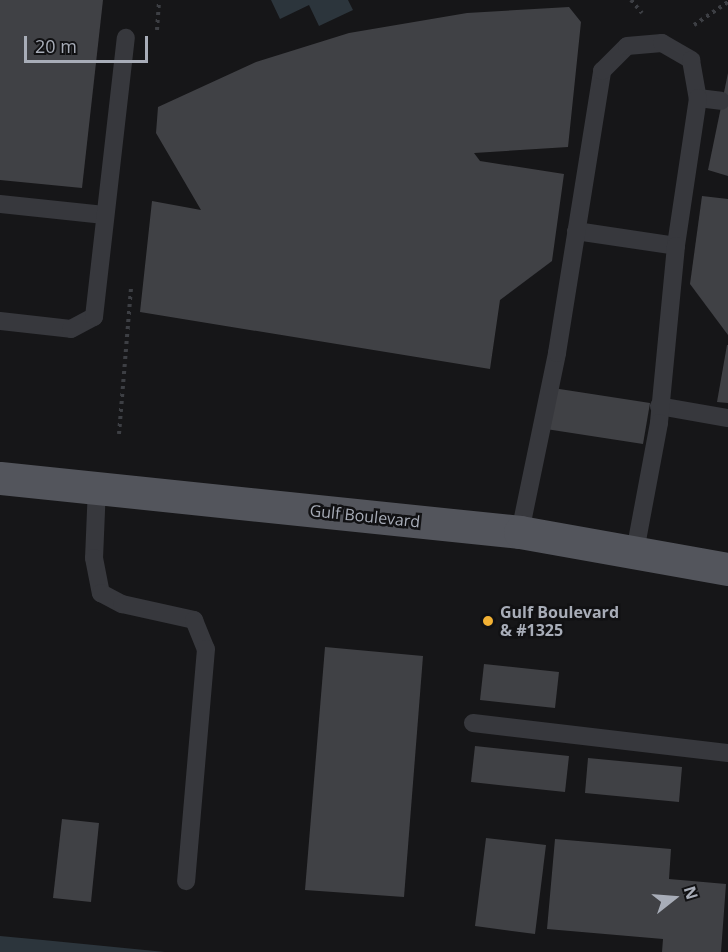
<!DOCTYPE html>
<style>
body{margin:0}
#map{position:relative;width:728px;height:952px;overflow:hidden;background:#161618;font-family:"Open Sans",sans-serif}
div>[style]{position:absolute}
.water>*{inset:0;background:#2c353c}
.building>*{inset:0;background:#404145}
.path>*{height:4px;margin-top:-2px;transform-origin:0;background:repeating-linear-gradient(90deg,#3d3f44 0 3px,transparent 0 7.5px)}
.lane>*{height:18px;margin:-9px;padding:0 9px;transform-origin:9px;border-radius:9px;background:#37383d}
.primary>*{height:33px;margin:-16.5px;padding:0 16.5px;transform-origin:16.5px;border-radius:16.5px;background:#53555c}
.dots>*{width:16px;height:16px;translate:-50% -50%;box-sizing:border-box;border:3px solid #111113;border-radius:50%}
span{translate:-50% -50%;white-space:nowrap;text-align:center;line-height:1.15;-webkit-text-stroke:5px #111113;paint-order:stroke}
.street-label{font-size:16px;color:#a8adb8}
.poi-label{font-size:16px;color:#a8adb8;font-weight:700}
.left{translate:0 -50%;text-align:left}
.north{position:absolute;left:644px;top:868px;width:60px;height:60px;-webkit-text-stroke:4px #111113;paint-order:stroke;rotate:73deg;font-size:16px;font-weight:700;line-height:24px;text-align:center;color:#a8adb8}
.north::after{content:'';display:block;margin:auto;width:21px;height:27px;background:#a8adb8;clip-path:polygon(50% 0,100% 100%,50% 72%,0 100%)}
.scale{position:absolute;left:24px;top:36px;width:124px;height:27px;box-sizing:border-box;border:3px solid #a8adb8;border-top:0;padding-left:8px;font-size:18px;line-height:21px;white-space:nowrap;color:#a8adb8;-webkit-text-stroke:4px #111113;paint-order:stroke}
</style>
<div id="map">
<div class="water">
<i style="clip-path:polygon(271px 0,348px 0,353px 10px,319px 26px,309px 5px,280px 19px)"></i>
<i style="clip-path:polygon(0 936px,43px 940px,165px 952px,0 952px)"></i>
</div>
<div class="building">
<i style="clip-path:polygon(0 0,103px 0,82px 188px,0 180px)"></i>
<i style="clip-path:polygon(569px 7px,581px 22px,568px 147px,474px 153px,480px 161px,564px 174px,552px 261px,500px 300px,490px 369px,140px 312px,152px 201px,201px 210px,156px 133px,158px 107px,256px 62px,349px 33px,467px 13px)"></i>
<i style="clip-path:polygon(728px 73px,728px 176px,708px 170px)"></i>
<i style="clip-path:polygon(702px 196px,728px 199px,728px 335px,690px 284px)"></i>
<i style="clip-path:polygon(727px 345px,728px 345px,728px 403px,717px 402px)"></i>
<i style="clip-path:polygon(553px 388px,650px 403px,643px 444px,546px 429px)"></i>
<i style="clip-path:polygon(325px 647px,423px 656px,404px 897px,305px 890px)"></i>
<i style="clip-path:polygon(484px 664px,559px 672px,555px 708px,480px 700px)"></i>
<i style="clip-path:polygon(475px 746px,569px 756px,565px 792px,471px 782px)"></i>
<i style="clip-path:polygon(588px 758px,682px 767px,679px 802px,585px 793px)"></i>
<i style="clip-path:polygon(62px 819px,99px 823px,91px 902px,53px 898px)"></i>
<i style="clip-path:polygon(486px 838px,546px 845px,535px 934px,475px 926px)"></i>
<i style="clip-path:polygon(555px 839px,671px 849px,669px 879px,726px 884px,721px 952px,662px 952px,663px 939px,547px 929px)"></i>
</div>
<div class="path">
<i style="left:631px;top:0;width:17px;rotate:50deg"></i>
<i style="left:694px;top:25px;width:41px;rotate:-34.1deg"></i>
<i style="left:157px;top:30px;width:30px;rotate:-86deg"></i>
<i style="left:119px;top:434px;width:146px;rotate:-85.3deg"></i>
</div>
<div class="lane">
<i style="left:698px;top:98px;width:23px;rotate:7deg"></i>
<i style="left:0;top:204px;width:105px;rotate:6deg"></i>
<i style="left:576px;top:231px;width:101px;rotate:8.5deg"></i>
<i style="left:0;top:321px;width:71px;rotate:6.4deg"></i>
<i style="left:71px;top:329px;width:26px;rotate:-28deg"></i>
<i style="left:94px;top:317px;width:281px;rotate:-83.5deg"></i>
<i style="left:659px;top:406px;width:70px;rotate:9.9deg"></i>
<i style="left:97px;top:487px;width:71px;rotate:92.4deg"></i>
<i style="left:94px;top:558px;width:36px;rotate:79deg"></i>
<i style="left:101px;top:593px;width:24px;rotate:28deg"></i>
<i style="left:122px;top:604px;width:74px;rotate:12.5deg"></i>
<i style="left:194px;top:620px;width:31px;rotate:68deg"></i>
<i style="left:206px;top:649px;width:233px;rotate:94.9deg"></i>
<i style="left:520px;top:532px;width:183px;rotate:-78.3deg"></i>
<i style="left:557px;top:353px;width:286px;rotate:-80.9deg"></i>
<i style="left:602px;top:71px;width:35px;rotate:-45deg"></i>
<i style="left:627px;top:46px;width:35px;rotate:-5deg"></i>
<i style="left:662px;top:43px;width:34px;rotate:30deg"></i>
<i style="left:691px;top:60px;width:39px;rotate:80deg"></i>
<i style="left:698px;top:98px;width:150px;rotate:98.5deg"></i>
<i style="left:676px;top:246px;width:178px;rotate:95.5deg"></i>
<i style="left:659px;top:423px;width:130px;rotate:100.6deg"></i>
<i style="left:473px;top:723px;width:257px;rotate:6.7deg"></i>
</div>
<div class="primary">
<i style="left:0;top:478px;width:523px;rotate:5.93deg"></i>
<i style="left:520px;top:532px;width:211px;rotate:10.1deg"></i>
</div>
<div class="dots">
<i style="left:488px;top:621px;background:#f2b134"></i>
</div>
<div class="street-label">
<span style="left:365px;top:516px;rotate:6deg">Gulf Boulevard</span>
</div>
<div class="poi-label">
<span class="left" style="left:500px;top:621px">Gulf Boulevard<br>&amp; #1325</span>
</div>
<div class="north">N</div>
<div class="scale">20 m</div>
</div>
